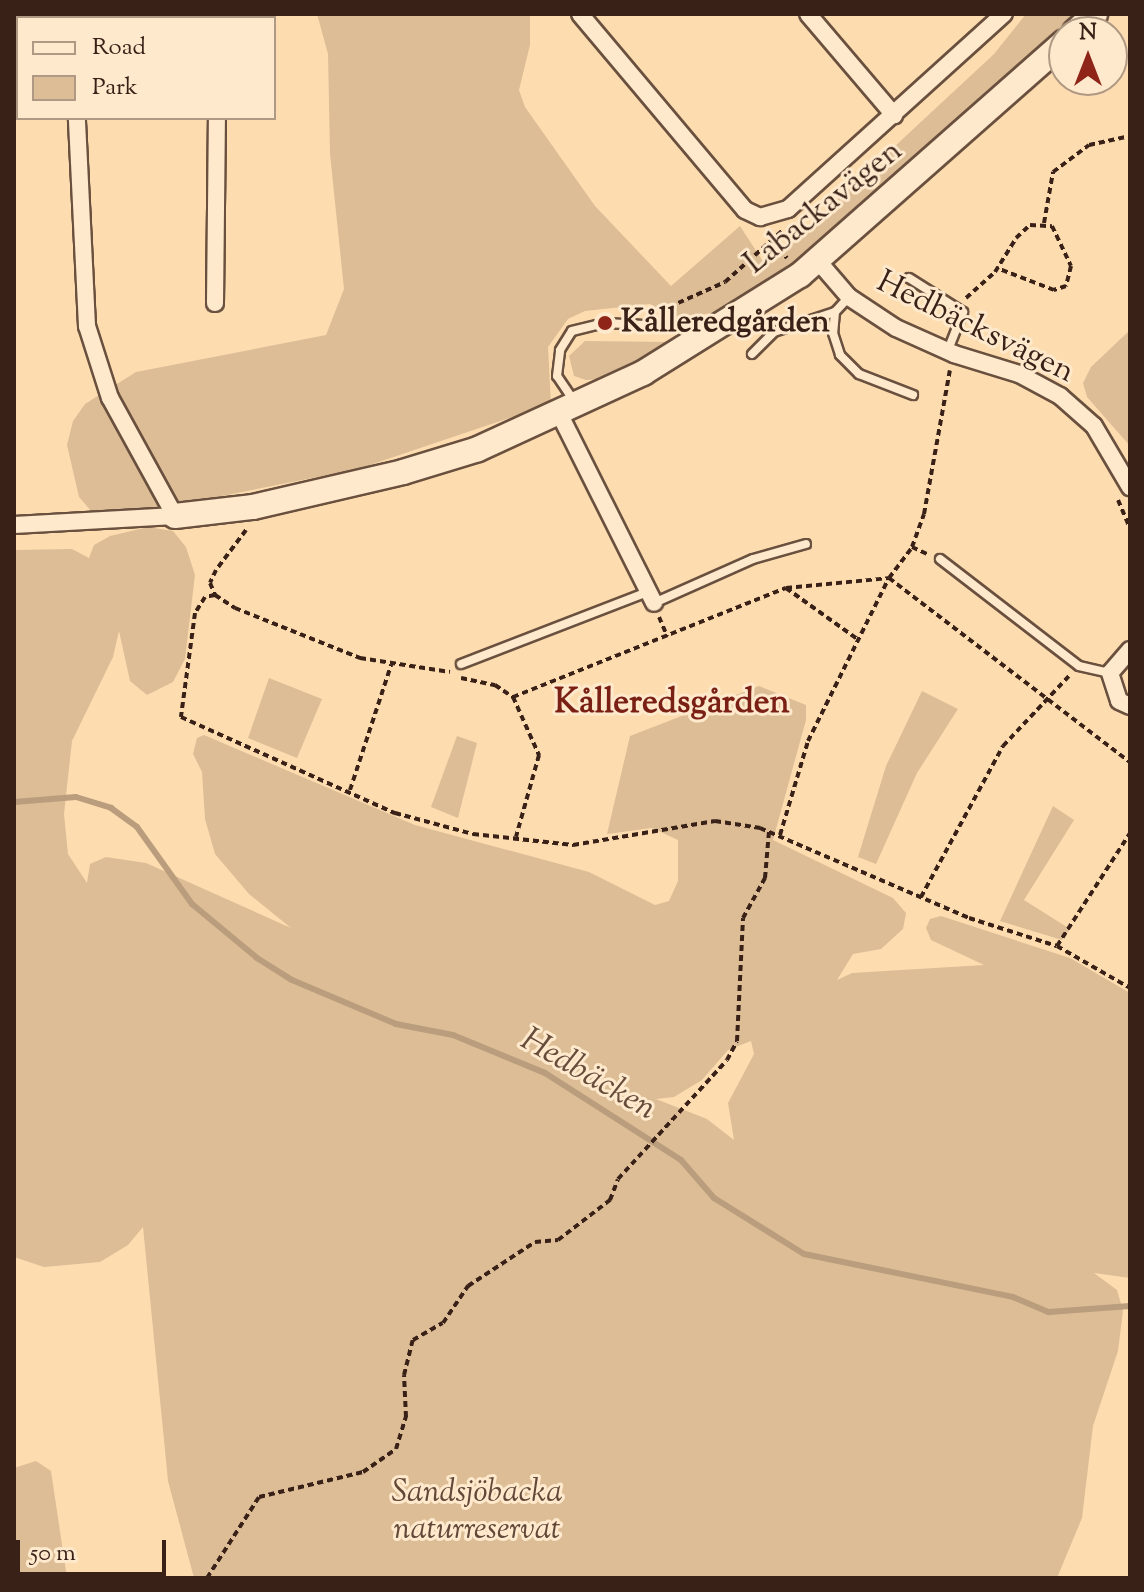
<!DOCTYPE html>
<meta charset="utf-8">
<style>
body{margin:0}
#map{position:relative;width:1144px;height:1592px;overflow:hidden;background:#fdddb0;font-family:"Sorts Mill Goudy",serif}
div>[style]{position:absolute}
.green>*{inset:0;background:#dcbd96}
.stream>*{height:6px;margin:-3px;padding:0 3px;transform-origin:3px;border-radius:3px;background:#ba9d7c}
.path>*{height:4px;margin-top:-2px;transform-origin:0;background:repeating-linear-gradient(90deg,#392118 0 6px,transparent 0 10px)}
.roads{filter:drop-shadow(2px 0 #6a503e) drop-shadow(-2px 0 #6a503e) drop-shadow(0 2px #6a503e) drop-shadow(0 -2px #6a503e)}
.lane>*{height:8px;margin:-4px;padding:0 4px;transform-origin:4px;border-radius:4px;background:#fee9cc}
.street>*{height:16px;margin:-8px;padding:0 8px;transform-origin:8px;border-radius:8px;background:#fee9cc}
.secondary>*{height:24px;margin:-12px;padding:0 12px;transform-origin:12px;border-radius:12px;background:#fee9cc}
.dots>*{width:22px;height:22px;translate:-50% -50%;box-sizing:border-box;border:4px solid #fee9cc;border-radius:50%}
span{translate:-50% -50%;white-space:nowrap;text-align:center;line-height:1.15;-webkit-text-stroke:6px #fee9cc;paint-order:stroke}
.street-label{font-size:32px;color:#392118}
.poi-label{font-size:32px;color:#392118;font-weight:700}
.left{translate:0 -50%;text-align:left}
.park-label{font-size:32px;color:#624838;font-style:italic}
.neighbourhood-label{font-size:34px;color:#7a1f14;font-weight:700}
.water-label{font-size:34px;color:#664c3b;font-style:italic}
.frame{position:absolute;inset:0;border:16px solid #392118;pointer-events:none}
.legend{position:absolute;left:16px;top:16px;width:260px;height:104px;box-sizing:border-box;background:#fee9cc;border:2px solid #af9984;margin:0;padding:10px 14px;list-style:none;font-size:24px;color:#392118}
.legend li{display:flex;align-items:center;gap:16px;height:40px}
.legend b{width:40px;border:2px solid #af9984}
.north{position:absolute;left:1048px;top:16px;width:80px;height:80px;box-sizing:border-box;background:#fee9cc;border:2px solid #af9984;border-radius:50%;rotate:0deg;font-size:22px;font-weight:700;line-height:32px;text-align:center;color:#392118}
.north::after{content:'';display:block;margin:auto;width:28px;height:36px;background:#8f2418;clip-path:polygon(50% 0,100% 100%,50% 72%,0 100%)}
.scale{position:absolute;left:16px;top:1540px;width:150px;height:36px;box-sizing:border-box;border:4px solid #392118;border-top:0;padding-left:10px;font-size:24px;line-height:28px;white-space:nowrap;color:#392118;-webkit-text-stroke:6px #fee9cc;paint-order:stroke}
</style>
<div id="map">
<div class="green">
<i style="clip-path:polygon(317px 14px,530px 14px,530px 45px,519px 90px,525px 107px,595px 206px,671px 286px,740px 226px,766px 266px,994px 54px,1026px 14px,1091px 14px,829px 243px,732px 309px,679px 319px,650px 304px,585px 311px,568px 319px,548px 347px,551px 404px,358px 469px,151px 510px,92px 512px,79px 497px,67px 445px,73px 421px,85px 404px,136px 372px,326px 335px,344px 289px,330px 154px,328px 54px)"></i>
<i style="clip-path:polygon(1130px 330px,1130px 446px,1087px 397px,1083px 383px,1091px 367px)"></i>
<i style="clip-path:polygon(585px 341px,671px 342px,600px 379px,586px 380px,574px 376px,569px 356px)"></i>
<i style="clip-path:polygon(evenodd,148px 527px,173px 531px,186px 547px,195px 575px,185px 659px,173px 682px,147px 695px,130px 681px,119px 631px,113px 657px,72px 741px,64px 814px,68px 854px,87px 883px,90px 864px,106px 857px,146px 863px,291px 928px,249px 894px,215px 854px,205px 819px,202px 772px,193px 754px,197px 738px,204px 735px,415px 825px,589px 872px,655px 905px,669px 901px,678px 881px,678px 840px,652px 828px,607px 834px,630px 736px,759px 686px,806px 705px,806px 720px,773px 840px,893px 898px,906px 913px,903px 929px,881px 949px,853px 954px,837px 980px,852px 973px,984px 965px,931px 940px,926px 928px,930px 919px,941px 916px,1070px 958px,1130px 993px,1130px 1278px,1094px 1273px,1117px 1290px,1123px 1311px,1118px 1351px,1093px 1426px,1082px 1518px,1057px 1578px,194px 1578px,168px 1481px,143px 1227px,128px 1245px,100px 1262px,44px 1267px,14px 1257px,14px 550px,72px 549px,89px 558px,94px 545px,110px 536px,148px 527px,751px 1041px,754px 1054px,728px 1103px,734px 1140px,707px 1119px,656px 1099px,674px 1097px,702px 1080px,728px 1050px,751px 1041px)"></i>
<i style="clip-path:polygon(269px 678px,322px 699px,297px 758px,248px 738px)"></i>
<i style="clip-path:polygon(922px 691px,958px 709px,917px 773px,876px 864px,858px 857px,886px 766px)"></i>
<i style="clip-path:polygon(457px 736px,477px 743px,458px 818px,431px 807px)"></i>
<i style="clip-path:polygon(1053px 806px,1074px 820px,1024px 900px,1070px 929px,1062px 940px,1000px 921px)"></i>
<i style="clip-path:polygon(36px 1461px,51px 1471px,67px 1578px,14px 1578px,14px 1468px)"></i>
</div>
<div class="stream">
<i style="left:14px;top:802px;width:62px;rotate:-4.6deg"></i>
<i style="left:76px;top:797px;width:37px;rotate:17deg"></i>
<i style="left:111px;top:808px;width:32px;rotate:36deg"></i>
<i style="left:137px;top:827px;width:95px;rotate:54.5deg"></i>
<i style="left:192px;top:904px;width:85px;rotate:39.7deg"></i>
<i style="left:257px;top:958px;width:41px;rotate:32.2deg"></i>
<i style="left:292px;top:980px;width:113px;rotate:22.9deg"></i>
<i style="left:396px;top:1024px;width:58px;rotate:10.9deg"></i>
<i style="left:453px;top:1035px;width:100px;rotate:22.4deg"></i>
<i style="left:545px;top:1073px;width:161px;rotate:32.6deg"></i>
<i style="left:681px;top:1160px;width:50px;rotate:49deg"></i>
<i style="left:714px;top:1198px;width:106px;rotate:31.9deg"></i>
<i style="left:804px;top:1254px;width:213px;rotate:11.6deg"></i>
<i style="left:1013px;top:1297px;width:39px;rotate:23deg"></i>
<i style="left:1049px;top:1312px;width:81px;rotate:-4.2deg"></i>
</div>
<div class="path">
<i style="left:1044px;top:223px;width:52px;rotate:-80deg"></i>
<i style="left:1053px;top:172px;width:45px;rotate:-36.9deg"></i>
<i style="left:1089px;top:145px;width:42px;rotate:-12.4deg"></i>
<i style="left:773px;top:241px;width:22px;rotate:51deg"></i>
<i style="left:966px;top:298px;width:39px;rotate:-42deg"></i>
<i style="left:995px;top:272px;width:40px;rotate:-58deg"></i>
<i style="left:1016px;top:238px;width:19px;rotate:-43deg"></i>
<i style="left:1030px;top:225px;width:22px;rotate:3deg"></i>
<i style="left:1052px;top:226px;width:44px;rotate:64.6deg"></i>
<i style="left:1071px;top:266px;width:21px;rotate:104deg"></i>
<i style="left:1066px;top:286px;width:13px;rotate:162deg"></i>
<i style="left:1054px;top:290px;width:61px;rotate:-158.9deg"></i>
<i style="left:660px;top:311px;width:71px;rotate:-24deg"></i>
<i style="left:725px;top:282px;width:79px;rotate:-41.9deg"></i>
<i style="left:1118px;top:500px;width:30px;rotate:67deg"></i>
<i style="left:246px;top:530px;width:50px;rotate:126.9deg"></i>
<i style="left:216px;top:570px;width:14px;rotate:115deg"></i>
<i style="left:210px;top:583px;width:13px;rotate:67deg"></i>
<i style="left:215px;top:595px;width:24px;rotate:33deg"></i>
<i style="left:235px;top:608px;width:135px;rotate:21.8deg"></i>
<i style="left:360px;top:658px;width:91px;rotate:8.8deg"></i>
<i style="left:912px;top:547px;width:35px;rotate:-70deg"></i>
<i style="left:924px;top:514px;width:146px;rotate:-79.8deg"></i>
<i style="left:786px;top:588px;width:90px;rotate:35.5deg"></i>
<i style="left:215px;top:595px;width:10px;rotate:169deg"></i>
<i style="left:205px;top:597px;width:19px;rotate:122deg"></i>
<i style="left:195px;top:613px;width:105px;rotate:97.7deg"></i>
<i style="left:181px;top:717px;width:235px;rotate:24.2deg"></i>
<i style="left:395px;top:813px;width:81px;rotate:15.1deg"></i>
<i style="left:473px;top:834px;width:101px;rotate:6.3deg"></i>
<i style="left:573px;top:845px;width:144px;rotate:-9.6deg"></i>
<i style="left:715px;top:821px;width:46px;rotate:8.8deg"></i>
<i style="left:760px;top:828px;width:228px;rotate:23.3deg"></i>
<i style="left:969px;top:918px;width:92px;rotate:17.7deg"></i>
<i style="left:1057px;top:946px;width:84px;rotate:29.9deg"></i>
<i style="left:659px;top:617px;width:21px;rotate:67deg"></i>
<i style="left:461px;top:678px;width:35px;rotate:12deg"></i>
<i style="left:495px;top:685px;width:22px;rotate:34deg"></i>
<i style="left:513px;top:697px;width:64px;rotate:65.9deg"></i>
<i style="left:539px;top:755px;width:85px;rotate:105.7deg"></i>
<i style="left:513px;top:697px;width:294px;rotate:-21.8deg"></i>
<i style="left:786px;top:588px;width:103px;rotate:-5.5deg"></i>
<i style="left:889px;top:578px;width:303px;rotate:37.4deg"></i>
<i style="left:350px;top:790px;width:132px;rotate:-71.8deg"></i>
<i style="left:780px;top:835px;width:98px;rotate:-73.4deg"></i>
<i style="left:808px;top:741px;width:182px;rotate:-63.6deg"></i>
<i style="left:889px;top:578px;width:39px;rotate:-53deg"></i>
<i style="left:912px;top:547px;width:19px;rotate:25deg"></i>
<i style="left:921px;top:897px;width:172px;rotate:-61.5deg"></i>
<i style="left:1003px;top:746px;width:96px;rotate:-46.7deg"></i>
<i style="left:1057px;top:946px;width:135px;rotate:-57.1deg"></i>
<i style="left:207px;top:1578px;width:96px;rotate:-57.3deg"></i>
<i style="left:259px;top:1497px;width:107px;rotate:-13.5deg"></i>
<i style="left:363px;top:1472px;width:40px;rotate:-34.9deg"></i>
<i style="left:396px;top:1449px;width:34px;rotate:-73deg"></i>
<i style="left:406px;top:1417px;width:42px;rotate:-92.7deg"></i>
<i style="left:404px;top:1375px;width:36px;rotate:-76deg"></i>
<i style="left:413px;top:1340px;width:34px;rotate:-30deg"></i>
<i style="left:443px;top:1323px;width:45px;rotate:-56deg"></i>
<i style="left:468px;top:1286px;width:80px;rotate:-33.3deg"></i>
<i style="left:535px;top:1242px;width:23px;rotate:-5deg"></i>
<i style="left:558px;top:1240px;width:66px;rotate:-37.6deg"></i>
<i style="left:610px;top:1200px;width:22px;rotate:-69deg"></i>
<i style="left:618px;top:1179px;width:161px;rotate:-47.5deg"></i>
<i style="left:727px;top:1060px;width:21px;rotate:-62deg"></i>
<i style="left:737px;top:1041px;width:123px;rotate:-87.2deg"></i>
<i style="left:743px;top:918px;width:46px;rotate:-61.2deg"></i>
<i style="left:765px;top:878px;width:47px;rotate:-85.1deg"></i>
</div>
<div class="roads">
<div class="lane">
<i style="left:909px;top:278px;width:64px;rotate:32.2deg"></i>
<i style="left:963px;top:312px;width:41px;rotate:111.5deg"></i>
<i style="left:849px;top:297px;width:21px;rotate:133deg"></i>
<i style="left:835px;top:312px;width:21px;rotate:95deg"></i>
<i style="left:833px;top:333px;width:23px;rotate:72deg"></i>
<i style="left:840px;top:355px;width:27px;rotate:45deg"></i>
<i style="left:859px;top:374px;width:58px;rotate:21.3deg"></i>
<i style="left:752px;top:354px;width:31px;rotate:-45deg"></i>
<i style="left:774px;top:332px;width:64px;rotate:-18.2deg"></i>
<i style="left:574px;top:401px;width:30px;rotate:-124deg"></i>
<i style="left:557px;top:376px;width:26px;rotate:-83deg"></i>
<i style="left:560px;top:350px;width:22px;rotate:-58deg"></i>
<i style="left:572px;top:331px;width:34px;rotate:-14deg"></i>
<i style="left:605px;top:323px;width:79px;rotate:2.9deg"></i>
<i style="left:684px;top:327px;width:13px;rotate:27deg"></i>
<i style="left:940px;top:559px;width:175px;rotate:37.6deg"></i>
<i style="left:1079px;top:666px;width:32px;rotate:13deg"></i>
<i style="left:654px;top:603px;width:108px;rotate:-24deg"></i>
<i style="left:753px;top:559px;width:55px;rotate:-15.8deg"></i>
<i style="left:461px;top:664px;width:200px;rotate:-21.1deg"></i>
</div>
<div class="street">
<i style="left:65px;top:14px;width:4px;rotate:76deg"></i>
<i style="left:205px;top:14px;width:4px;rotate:76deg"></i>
<i style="left:580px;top:14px;width:256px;rotate:49.9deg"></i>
<i style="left:745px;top:210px;width:17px;rotate:25deg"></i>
<i style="left:760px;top:217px;width:29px;rotate:-16deg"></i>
<i style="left:788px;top:209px;width:291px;rotate:-42.1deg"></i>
<i style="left:808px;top:14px;width:133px;rotate:49.6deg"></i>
<i style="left:818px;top:261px;width:48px;rotate:49.3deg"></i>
<i style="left:849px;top:297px;width:56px;rotate:33.4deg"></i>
<i style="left:896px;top:328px;width:64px;rotate:24.1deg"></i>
<i style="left:954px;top:354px;width:68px;rotate:17.1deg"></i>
<i style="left:1019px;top:374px;width:47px;rotate:28.2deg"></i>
<i style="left:1060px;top:396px;width:45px;rotate:41.4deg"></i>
<i style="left:1094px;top:426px;width:71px;rotate:59.5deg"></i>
<i style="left:215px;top:303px;width:185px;rotate:-89.4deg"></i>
<i style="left:560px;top:415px;width:210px;rotate:63.4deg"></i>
<i style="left:14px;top:525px;width:161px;rotate:-3.2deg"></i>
<i style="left:175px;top:516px;width:135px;rotate:-118.8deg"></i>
<i style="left:110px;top:398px;width:76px;rotate:-107.7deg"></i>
<i style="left:87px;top:326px;width:208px;rotate:-92.8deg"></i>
<i style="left:1130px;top:650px;width:30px;rotate:131deg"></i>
<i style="left:1110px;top:673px;width:29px;rotate:72deg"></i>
<i style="left:1119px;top:701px;width:12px;rotate:24deg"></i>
</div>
<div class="secondary">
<i style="left:1075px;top:32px;width:27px;rotate:-42deg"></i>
<i style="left:175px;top:516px;width:79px;rotate:-6.6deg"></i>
<i style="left:253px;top:507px;width:154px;rotate:-13.1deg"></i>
<i style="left:403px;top:472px;width:78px;rotate:-17deg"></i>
<i style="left:478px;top:449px;width:182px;rotate:-24.7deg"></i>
<i style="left:643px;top:373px;width:185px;rotate:-32deg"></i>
<i style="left:800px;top:275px;width:352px;rotate:-41.4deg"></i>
</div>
</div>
<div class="dots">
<i style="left:605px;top:323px;background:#8f2418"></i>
</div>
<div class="street-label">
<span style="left:824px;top:208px;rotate:-39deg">Labackavägen</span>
<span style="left:975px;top:328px;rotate:26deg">Hedbäcksvägen</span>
</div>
<div class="poi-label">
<span class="left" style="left:621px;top:323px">Kålleredgården</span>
</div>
<div class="park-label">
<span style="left:477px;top:1512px">Sandsjöbacka<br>naturreservat</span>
</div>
<div class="neighbourhood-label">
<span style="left:672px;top:704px">Kålleredsgården</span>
</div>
<div class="water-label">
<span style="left:588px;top:1075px;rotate:30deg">Hedbäcken</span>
</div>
<div class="frame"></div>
<ul class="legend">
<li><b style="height:10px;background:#fee9cc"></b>Road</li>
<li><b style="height:22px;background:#dcbd96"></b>Park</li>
</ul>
<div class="north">N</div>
<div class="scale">50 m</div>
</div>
